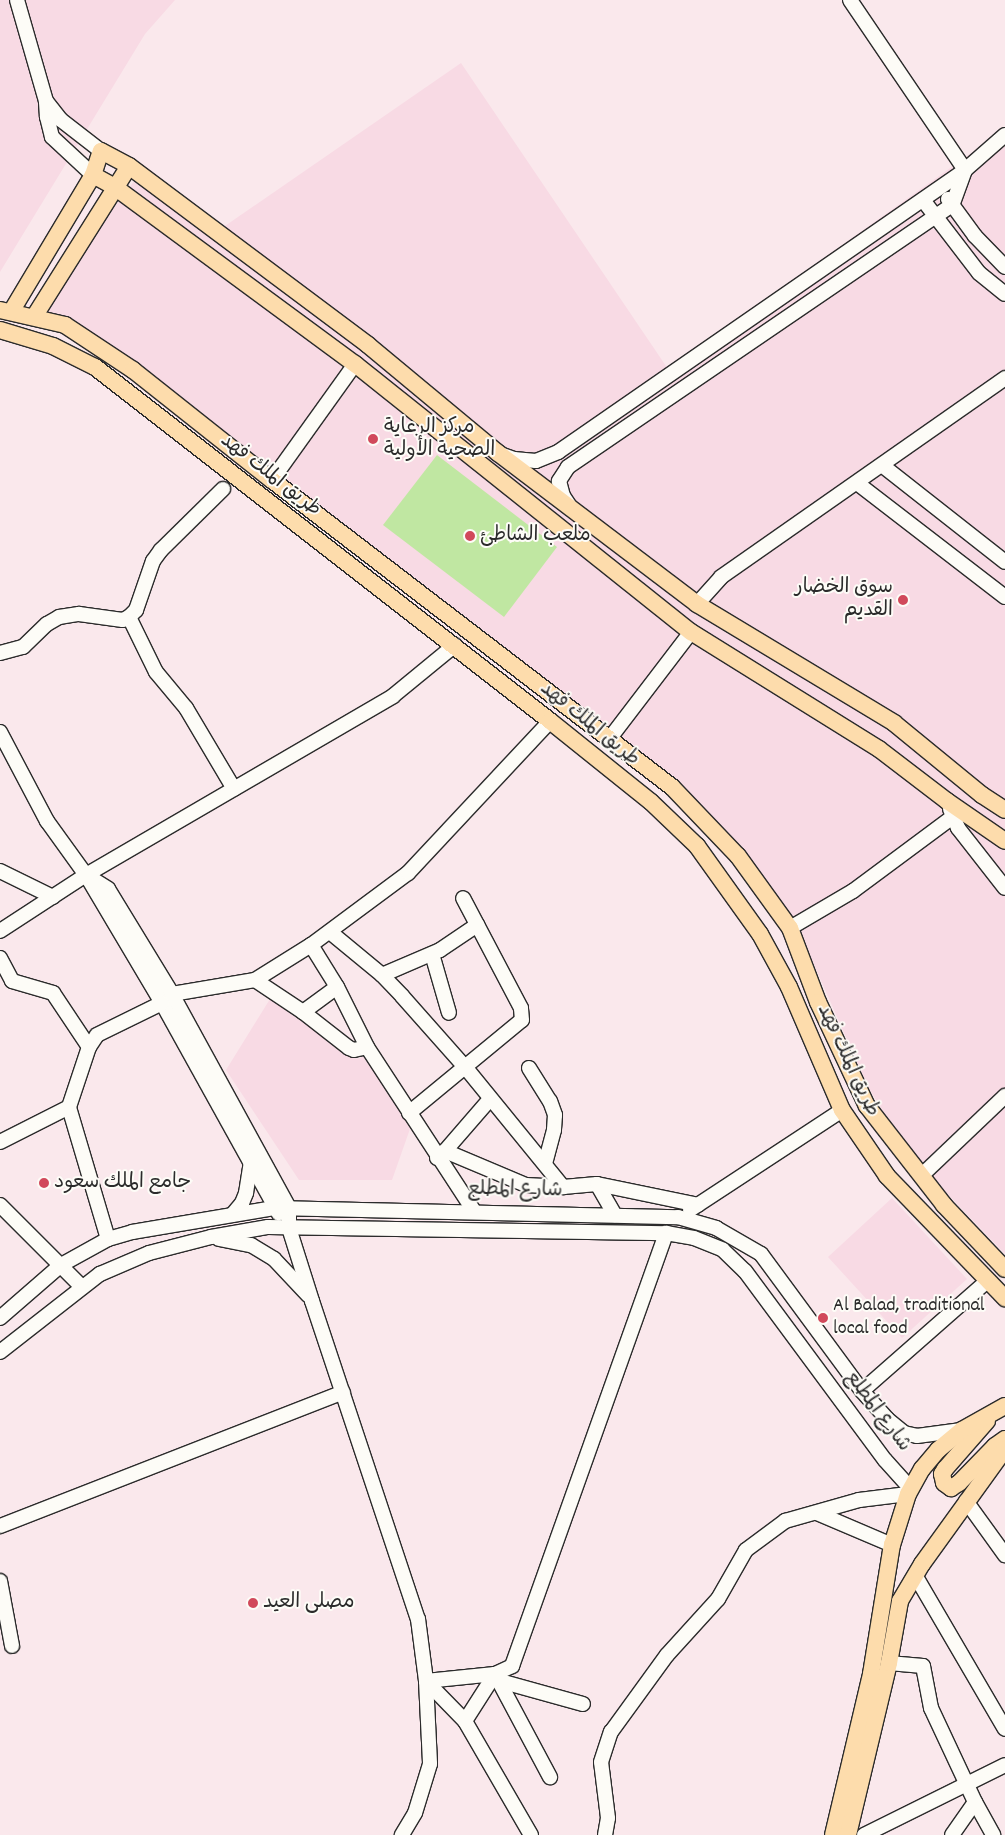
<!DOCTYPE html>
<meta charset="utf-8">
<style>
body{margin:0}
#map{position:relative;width:1005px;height:1835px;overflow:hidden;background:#fae8ec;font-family:Dekko,"Playpen Sans Arabic",sans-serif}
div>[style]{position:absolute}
.built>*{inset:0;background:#f8dae4}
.green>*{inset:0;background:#c0e7a2}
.roads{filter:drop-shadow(1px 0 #2b2b2b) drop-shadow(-1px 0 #2b2b2b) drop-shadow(0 1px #2b2b2b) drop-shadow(0 -1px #2b2b2b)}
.minor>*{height:14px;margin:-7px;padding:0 7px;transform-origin:7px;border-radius:7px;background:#fdfcf7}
.major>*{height:16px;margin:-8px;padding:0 8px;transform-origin:8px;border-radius:8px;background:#fddcac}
.dots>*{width:14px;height:14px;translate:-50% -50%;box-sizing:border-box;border:2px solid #fdfcf7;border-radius:50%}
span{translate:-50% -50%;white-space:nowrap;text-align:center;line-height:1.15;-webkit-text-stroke:4px #fdfcf7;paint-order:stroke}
.poi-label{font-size:20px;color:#2b2b2b}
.left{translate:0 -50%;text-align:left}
.right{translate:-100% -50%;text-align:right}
.street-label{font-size:20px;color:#2b2b2b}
</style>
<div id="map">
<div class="built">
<i style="clip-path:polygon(0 0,175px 0,145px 34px,0 272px)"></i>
<i style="clip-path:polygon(461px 63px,668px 369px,1005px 129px,1005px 1254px,911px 1156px,868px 1087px,800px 933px,738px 848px,162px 386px,35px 311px,145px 167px,222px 228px)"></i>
<i style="clip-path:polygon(270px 999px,357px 1059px,367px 1055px,411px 1126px,392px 1180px,299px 1180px,226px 1070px)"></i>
<i style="clip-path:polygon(892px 1198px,967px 1279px,902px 1338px,828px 1257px)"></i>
</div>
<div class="green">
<i style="clip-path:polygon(437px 455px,557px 547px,504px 617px,383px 525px)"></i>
</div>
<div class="roads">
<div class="minor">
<i style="left:17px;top:0;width:105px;rotate:74deg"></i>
<i style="left:850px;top:0;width:205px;rotate:55.9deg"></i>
<i style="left:965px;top:170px;width:53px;rotate:-41.2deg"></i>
<i style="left:93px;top:175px;width:56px;rotate:-137.2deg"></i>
<i style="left:52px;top:137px;width:21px;rotate:-104deg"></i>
<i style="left:47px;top:117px;width:16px;rotate:-94deg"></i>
<i style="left:46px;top:101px;width:24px;rotate:52deg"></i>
<i style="left:61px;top:120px;width:51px;rotate:37.8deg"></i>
<i style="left:948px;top:199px;width:46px;rotate:53.9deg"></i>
<i style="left:975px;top:236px;width:43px;rotate:45.9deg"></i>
<i style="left:923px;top:200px;width:92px;rotate:52.5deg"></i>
<i style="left:979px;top:273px;width:33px;rotate:39deg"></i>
<i style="left:503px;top:455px;width:12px;rotate:20deg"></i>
<i style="left:514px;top:459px;width:22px;rotate:5deg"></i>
<i style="left:536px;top:461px;width:24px;rotate:-22deg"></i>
<i style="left:558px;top:452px;width:495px;rotate:-34.7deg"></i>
<i style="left:965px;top:170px;width:37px;rotate:110deg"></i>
<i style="left:952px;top:205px;width:465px;rotate:145.7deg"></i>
<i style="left:568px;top:467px;width:17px;rotate:123deg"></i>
<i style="left:559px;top:481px;width:16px;rotate:75deg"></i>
<i style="left:563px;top:496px;width:11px;rotate:56deg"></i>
<i style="left:883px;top:466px;width:155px;rotate:38.2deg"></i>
<i style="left:272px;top:480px;width:143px;rotate:-54.4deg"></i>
<i style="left:857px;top:483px;width:187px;rotate:37.6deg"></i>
<i style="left:697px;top:604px;width:36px;rotate:-48deg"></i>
<i style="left:721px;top:577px;width:347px;rotate:-35deg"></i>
<i style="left:129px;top:617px;width:61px;rotate:63.9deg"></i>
<i style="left:156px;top:672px;width:47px;rotate:50.2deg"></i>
<i style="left:186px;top:708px;width:94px;rotate:59.3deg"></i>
<i style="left:0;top:653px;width:24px;rotate:-15deg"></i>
<i style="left:23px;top:647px;width:33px;rotate:-44deg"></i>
<i style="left:47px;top:624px;width:14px;rotate:-30deg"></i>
<i style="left:59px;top:617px;width:20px;rotate:-9deg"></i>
<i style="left:79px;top:614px;width:44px;rotate:7.8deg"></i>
<i style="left:123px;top:620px;width:7px;rotate:-27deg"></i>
<i style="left:129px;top:617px;width:10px;rotate:-45deg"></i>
<i style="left:136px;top:610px;width:52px;rotate:-70.9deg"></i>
<i style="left:153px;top:561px;width:14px;rotate:-54deg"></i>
<i style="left:161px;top:550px;width:87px;rotate:-44.5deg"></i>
<i style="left:0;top:732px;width:101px;rotate:62.2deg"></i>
<i style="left:47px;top:821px;width:67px;rotate:54.2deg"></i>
<i style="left:86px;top:875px;width:149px;rotate:59.3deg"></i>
<i style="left:162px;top:1003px;width:241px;rotate:61deg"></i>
<i style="left:610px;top:738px;width:133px;rotate:-52.6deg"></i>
<i style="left:950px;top:809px;width:21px;rotate:67deg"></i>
<i style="left:958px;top:828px;width:76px;rotate:51.9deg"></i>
<i style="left:0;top:871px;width:59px;rotate:26.1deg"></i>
<i style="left:86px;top:875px;width:26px;rotate:32deg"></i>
<i style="left:108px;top:889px;width:123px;rotate:58.6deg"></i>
<i style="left:172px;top:994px;width:244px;rotate:61.3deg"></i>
<i style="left:289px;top:1208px;width:20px;rotate:90deg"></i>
<i style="left:289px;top:1228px;width:77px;rotate:72.5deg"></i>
<i style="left:312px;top:1301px;width:335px;rotate:71.6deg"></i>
<i style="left:418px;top:1619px;width:63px;rotate:82.6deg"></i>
<i style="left:426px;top:1681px;width:83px;rotate:87.2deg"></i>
<i style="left:430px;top:1764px;width:51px;rotate:107deg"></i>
<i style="left:415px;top:1813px;width:26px;rotate:121deg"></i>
<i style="left:790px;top:928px;width:73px;rotate:-30.4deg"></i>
<i style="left:853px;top:891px;width:126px;rotate:-36.6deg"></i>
<i style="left:0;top:931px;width:103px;rotate:-33.1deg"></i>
<i style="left:86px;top:875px;width:355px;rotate:-30.2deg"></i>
<i style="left:393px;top:696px;width:80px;rotate:-39.4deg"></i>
<i style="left:330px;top:932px;width:67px;rotate:39.6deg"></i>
<i style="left:382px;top:975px;width:29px;rotate:46deg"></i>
<i style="left:402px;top:996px;width:96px;rotate:48.4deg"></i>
<i style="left:466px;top:1068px;width:154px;rotate:50.8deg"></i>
<i style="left:311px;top:945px;width:49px;rotate:58.2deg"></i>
<i style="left:337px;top:987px;width:67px;rotate:63.4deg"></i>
<i style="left:367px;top:1047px;width:196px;rotate:56.9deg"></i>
<i style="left:432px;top:954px;width:61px;rotate:73.9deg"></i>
<i style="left:0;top:958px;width:26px;rotate:62deg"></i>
<i style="left:12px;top:981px;width:43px;rotate:16.3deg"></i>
<i style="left:53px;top:993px;width:65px;rotate:56.3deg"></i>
<i style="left:382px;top:975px;width:63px;rotate:-23.3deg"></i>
<i style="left:440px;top:950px;width:45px;rotate:-34deg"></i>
<i style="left:255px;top:980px;width:58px;rotate:33.7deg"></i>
<i style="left:303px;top:1012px;width:58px;rotate:38deg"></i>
<i style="left:349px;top:1048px;width:5px;rotate:22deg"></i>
<i style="left:354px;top:1050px;width:13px;rotate:-13deg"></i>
<i style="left:172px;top:994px;width:84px;rotate:-9.6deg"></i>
<i style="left:255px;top:980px;width:66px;rotate:-32deg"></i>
<i style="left:311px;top:945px;width:121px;rotate:-36.6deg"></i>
<i style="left:408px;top:873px;width:208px;rotate:-46.9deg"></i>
<i style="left:303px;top:1012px;width:42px;rotate:-36.3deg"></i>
<i style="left:529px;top:1068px;width:39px;rotate:58deg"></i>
<i style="left:550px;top:1101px;width:15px;rotate:70deg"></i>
<i style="left:555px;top:1115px;width:15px;rotate:94deg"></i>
<i style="left:554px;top:1130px;width:34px;rotate:105deg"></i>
<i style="left:409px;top:1113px;width:146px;rotate:-39.5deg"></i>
<i style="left:522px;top:1020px;width:12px;rotate:-95deg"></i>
<i style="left:521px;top:1008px;width:124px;rotate:-117.8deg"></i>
<i style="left:0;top:1142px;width:77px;rotate:-26.9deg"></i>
<i style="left:445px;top:1151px;width:69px;rotate:-49.1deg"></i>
<i style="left:437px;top:1158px;width:11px;rotate:-41deg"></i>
<i style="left:445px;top:1151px;width:88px;rotate:22.8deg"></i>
<i style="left:526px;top:1185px;width:37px;rotate:3deg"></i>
<i style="left:563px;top:1187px;width:34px;rotate:-5deg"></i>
<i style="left:597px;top:1184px;width:103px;rotate:11.7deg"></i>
<i style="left:922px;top:1175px;width:115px;rotate:-43.6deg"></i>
<i style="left:597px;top:1184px;width:36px;rotate:60deg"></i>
<i style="left:0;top:1205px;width:116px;rotate:45deg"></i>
<i style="left:690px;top:1210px;width:182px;rotate:-33.3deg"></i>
<i style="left:232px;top:1215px;width:16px;rotate:-50deg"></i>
<i style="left:242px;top:1203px;width:11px;rotate:-68deg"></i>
<i style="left:246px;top:1193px;width:31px;rotate:-81deg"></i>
<i style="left:108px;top:1239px;width:138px;rotate:-106.5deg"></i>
<i style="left:69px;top:1107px;width:63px;rotate:-71.6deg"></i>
<i style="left:89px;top:1047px;width:14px;rotate:-56deg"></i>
<i style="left:97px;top:1035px;width:72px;rotate:-26.2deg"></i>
<i style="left:219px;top:1239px;width:33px;rotate:11deg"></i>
<i style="left:251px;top:1245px;width:27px;rotate:31deg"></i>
<i style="left:274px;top:1259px;width:50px;rotate:46.6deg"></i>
<i style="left:0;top:1318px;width:81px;rotate:-41deg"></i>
<i style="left:61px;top:1265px;width:54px;rotate:-29deg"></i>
<i style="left:108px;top:1239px;width:25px;rotate:-16deg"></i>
<i style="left:132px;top:1232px;width:144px;rotate:-9.6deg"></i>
<i style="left:274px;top:1208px;width:404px;rotate:1.3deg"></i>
<i style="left:678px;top:1217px;width:40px;rotate:16deg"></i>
<i style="left:716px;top:1228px;width:52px;rotate:30deg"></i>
<i style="left:761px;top:1254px;width:170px;rotate:53.6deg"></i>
<i style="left:862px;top:1391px;width:38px;rotate:48deg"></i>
<i style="left:887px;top:1419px;width:22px;rotate:39deg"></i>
<i style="left:904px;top:1433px;width:13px;rotate:13deg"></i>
<i style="left:917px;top:1436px;width:45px;rotate:-7.6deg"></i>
<i style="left:0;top:1352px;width:127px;rotate:-38deg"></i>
<i style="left:100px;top:1274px;width:53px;rotate:-23.2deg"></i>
<i style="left:149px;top:1253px;width:64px;rotate:-14.5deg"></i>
<i style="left:211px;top:1237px;width:58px;rotate:-10deg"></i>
<i style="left:268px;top:1227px;width:398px;rotate:0.9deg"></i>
<i style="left:666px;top:1233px;width:28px;rotate:10deg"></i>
<i style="left:694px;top:1238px;width:31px;rotate:22deg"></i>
<i style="left:723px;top:1250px;width:30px;rotate:44deg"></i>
<i style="left:745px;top:1271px;width:235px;rotate:53.5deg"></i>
<i style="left:885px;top:1460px;width:39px;rotate:48deg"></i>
<i style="left:862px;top:1391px;width:167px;rotate:-41.3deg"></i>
<i style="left:966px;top:1501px;width:67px;rotate:54.2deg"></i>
<i style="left:817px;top:1513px;width:82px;rotate:23.1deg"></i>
<i style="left:0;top:1526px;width:368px;rotate:-21.3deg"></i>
<i style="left:915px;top:1575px;width:178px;rotate:59.7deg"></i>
<i style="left:0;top:1581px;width:66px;rotate:79.5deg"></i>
<i style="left:889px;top:1663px;width:34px;rotate:5deg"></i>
<i style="left:923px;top:1666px;width:43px;rotate:79.2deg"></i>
<i style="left:931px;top:1708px;width:104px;rotate:64.9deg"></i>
<i style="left:975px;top:1802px;width:38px;rotate:61deg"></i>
<i style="left:500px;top:1681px;width:86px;rotate:15.5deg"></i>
<i style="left:465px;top:1721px;width:56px;rotate:-57.4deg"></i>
<i style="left:495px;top:1674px;width:19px;rotate:-25deg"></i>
<i style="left:512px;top:1666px;width:460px;rotate:-70.4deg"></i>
<i style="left:531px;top:1835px;width:132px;rotate:-120.1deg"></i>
<i style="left:465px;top:1721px;width:56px;rotate:-134.3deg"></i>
<i style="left:426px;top:1681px;width:69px;rotate:-5.8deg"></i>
<i style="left:495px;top:1674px;width:117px;rotate:61.9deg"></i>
<i style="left:605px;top:1835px;width:17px;rotate:-80deg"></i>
<i style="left:608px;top:1818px;width:56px;rotate:-97.1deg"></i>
<i style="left:601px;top:1762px;width:32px;rotate:-72deg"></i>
<i style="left:611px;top:1732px;width:95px;rotate:-54deg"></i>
<i style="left:667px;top:1655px;width:76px;rotate:-47.7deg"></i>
<i style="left:718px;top:1599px;width:56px;rotate:-60.3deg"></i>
<i style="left:746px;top:1550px;width:49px;rotate:-36.6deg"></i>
<i style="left:785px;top:1521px;width:77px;rotate:-15.8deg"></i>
<i style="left:859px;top:1500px;width:49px;rotate:-7deg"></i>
<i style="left:864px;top:1835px;width:157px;rotate:-26.4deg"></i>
<i style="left:952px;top:1835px;width:40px;rotate:-55.1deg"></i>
</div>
<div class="major">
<i style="left:93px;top:175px;width:26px;rotate:29deg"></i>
<i style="left:116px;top:188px;width:297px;rotate:36.4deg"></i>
<i style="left:355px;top:364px;width:430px;rotate:38.6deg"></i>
<i style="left:691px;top:632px;width:221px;rotate:31.9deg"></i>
<i style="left:879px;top:749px;width:86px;rotate:37.4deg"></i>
<i style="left:947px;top:801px;width:70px;rotate:34.6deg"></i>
<i style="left:0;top:310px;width:67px;rotate:13deg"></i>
<i style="left:65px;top:325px;width:82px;rotate:33.5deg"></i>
<i style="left:133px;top:370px;width:177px;rotate:38.4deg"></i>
<i style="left:272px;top:480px;width:504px;rotate:37.51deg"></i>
<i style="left:672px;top:787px;width:95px;rotate:46.3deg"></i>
<i style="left:738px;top:856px;width:89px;rotate:54.2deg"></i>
<i style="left:790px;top:928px;width:79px;rotate:69.3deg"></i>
<i style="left:818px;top:1002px;width:115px;rotate:64.8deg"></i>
<i style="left:867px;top:1106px;width:125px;rotate:52.1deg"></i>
<i style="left:944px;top:1205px;width:88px;rotate:46.4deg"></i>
<i style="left:11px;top:312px;width:160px;rotate:-59.1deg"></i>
<i style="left:93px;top:175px;width:25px;rotate:-72deg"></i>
<i style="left:101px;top:151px;width:32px;rotate:28deg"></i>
<i style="left:129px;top:166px;width:299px;rotate:36.8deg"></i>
<i style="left:368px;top:345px;width:169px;rotate:39.7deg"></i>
<i style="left:498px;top:453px;width:250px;rotate:37.2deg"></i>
<i style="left:697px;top:604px;width:230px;rotate:31.1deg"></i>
<i style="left:894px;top:723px;width:114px;rotate:39.3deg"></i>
<i style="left:982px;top:795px;width:27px;rotate:33deg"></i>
<i style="left:34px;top:317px;width:178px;rotate:-57.8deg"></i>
<i style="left:0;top:330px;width:55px;rotate:16.8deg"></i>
<i style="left:53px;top:346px;width:47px;rotate:26.6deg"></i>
<i style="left:95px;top:367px;width:576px;rotate:37.88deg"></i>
<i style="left:550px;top:721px;width:129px;rotate:38.7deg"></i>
<i style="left:651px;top:802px;width:64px;rotate:43.7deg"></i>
<i style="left:697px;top:846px;width:108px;rotate:54.4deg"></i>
<i style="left:760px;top:934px;width:60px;rotate:61.3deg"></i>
<i style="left:789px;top:987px;width:134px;rotate:66.7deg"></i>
<i style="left:842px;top:1110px;width:80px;rotate:55.7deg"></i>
<i style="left:887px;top:1176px;width:170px;rotate:46deg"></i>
<i style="left:987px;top:1421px;width:64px;rotate:131.2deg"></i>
<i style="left:945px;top:1469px;width:6px;rotate:121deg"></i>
<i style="left:942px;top:1474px;width:9px;rotate:77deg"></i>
<i style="left:944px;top:1483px;width:9px;rotate:36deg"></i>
<i style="left:951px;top:1488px;width:9px;rotate:-32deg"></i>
<i style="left:959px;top:1483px;width:52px;rotate:-45.8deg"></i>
<i style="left:995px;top:1446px;width:12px;rotate:-35deg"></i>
<i style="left:833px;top:1835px;width:165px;rotate:-76.7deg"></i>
<i style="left:871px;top:1674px;width:131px;rotate:-80.8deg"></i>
<i style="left:892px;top:1545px;width:53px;rotate:-72.6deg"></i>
<i style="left:908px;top:1494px;width:29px;rotate:-61deg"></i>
<i style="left:922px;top:1469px;width:25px;rotate:-50deg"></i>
<i style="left:938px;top:1450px;width:31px;rotate:-40deg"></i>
<i style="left:962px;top:1430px;width:49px;rotate:-29.2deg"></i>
<i style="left:848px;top:1835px;width:177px;rotate:-76.6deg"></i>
<i style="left:889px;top:1663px;width:63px;rotate:-79.9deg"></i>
<i style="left:900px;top:1601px;width:43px;rotate:-59.3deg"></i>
<i style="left:922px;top:1564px;width:142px;rotate:-54.2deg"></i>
</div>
</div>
<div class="dots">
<i style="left:373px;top:439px;background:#d1495b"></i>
<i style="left:470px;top:536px;background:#d1495b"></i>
<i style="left:903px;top:600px;background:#d1495b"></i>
<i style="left:44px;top:1183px;background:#d1495b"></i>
<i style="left:823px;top:1318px;background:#d1495b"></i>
<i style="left:253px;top:1603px;background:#d1495b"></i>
</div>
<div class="poi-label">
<span class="left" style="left:384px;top:440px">مركز الرعاية<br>الصحية الأولية</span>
<span class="left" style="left:480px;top:536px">ملعب الشاطئ</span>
<span class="right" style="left:893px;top:600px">سوق الخضار<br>القديم</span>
<span class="left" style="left:54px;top:1183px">جامع الملك سعود</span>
<span class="left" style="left:833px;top:1318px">Al Balad, traditional<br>local food</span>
<span class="left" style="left:263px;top:1603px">مصلى العيد</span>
</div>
<div class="street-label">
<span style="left:270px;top:476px;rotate:38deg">طريق الملك فهد</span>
<span style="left:589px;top:725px;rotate:39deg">طريق الملك فهد</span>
<span style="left:847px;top:1061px;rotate:65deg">طريق الملك فهد</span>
<span style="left:515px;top:1191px;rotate:1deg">شارع المطلع</span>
<span style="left:877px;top:1412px;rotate:53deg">شارع المطلع</span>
</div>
</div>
